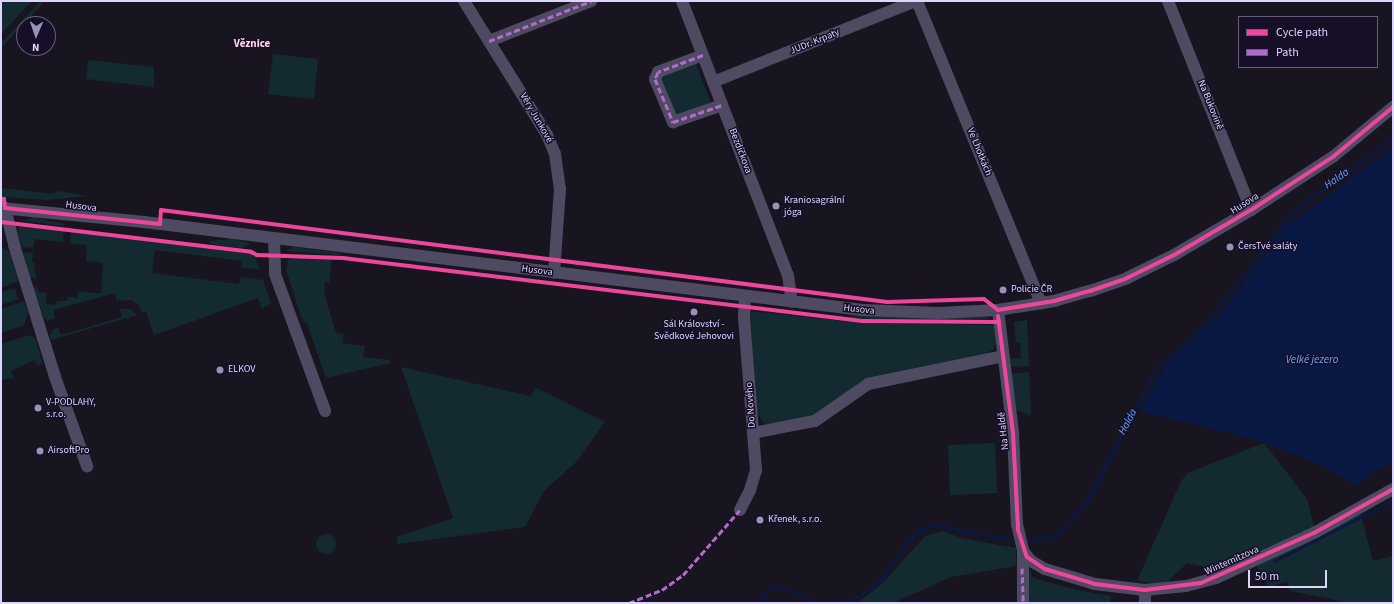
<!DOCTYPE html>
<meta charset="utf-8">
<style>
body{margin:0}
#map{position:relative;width:1394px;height:604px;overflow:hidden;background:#181521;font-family:"Source Sans 3",sans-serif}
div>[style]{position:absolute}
.green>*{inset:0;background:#132b30}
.round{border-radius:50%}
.water>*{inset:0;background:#0a1943}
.stream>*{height:3px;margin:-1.5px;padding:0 1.5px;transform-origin:1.5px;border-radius:1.5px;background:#0a1943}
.minor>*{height:12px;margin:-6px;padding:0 6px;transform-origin:6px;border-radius:6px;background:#4e4a62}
.quiet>*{height:3px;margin-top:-1.5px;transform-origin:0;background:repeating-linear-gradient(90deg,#b06ccc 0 6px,transparent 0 9px)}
.cycleway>*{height:4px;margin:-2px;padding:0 2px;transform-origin:2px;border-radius:2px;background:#ed469a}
.dots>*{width:11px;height:11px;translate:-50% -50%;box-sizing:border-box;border:2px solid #160f27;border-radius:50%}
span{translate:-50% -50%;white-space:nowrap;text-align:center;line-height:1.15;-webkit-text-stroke:3px #160f27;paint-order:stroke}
.street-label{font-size:10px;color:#ded5ff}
.poi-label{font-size:10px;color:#ded5ff}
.left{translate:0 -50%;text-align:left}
.neighbourhood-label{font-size:11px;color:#ffd7ec;font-weight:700}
.water-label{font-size:11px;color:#63a7ff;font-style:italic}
.frame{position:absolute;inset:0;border:2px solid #ded5ff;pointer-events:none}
.legend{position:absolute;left:1238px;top:16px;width:140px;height:52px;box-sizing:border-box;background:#160f27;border:1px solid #665e7d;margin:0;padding:5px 7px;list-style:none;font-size:12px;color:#ded5ff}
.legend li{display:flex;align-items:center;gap:8px;height:20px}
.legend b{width:20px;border:1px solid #665e7d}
.north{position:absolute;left:16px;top:16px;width:40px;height:40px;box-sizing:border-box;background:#160f27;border:1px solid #665e7d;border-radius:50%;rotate:182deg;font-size:11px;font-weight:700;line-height:16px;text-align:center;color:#ded5ff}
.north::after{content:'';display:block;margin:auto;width:14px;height:18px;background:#9992b1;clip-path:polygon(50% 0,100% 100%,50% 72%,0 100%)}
.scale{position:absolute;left:1248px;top:570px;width:79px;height:18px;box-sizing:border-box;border:2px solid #ded5ff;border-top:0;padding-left:5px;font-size:12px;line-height:14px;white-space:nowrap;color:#ded5ff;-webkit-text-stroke:3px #160f27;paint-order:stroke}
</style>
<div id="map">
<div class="green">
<i style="clip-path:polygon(1px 1px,32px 1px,1px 34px)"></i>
<i style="clip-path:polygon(41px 1px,45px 1px,1px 48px,1px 43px)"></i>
<i style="clip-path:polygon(273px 54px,318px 59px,314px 99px,268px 94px)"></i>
<i style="clip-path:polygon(88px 60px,154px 67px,154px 87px,86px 79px)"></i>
<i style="clip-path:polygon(695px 61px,712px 106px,677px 119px,660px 77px)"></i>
<i style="clip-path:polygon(1px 188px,53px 194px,59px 191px,86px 196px,47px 200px,1px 197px)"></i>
<i style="clip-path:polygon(33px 217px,65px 224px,64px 226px,22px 221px)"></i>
<i style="clip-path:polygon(19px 225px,64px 230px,63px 242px,35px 239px,33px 248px,21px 247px,18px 234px)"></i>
<i style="clip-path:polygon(71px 231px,249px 253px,256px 258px,259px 269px,241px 268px,242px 261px,155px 250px,152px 273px,239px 284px,240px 277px,263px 280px,271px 303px,262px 309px,258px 298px,154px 335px,146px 312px,142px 313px,139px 306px,132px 300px,117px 301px,115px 293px,53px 310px,55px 318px,48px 321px,44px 318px,33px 289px,37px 286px,38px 292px,47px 293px,46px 304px,56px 305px,57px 301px,67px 301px,68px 297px,78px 298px,78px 292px,101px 293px,103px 263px,86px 261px,87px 245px,70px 243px)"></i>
<i style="clip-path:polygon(234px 239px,249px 243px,249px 245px,241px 248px,211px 244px,210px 241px)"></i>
<i style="clip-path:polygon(1px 246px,10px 253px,18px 281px,1px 288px)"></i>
<i style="clip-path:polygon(294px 247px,342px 253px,341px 255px,285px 251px)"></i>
<i style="clip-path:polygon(23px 252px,33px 253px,32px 262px,34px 262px,36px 279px,30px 277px)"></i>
<i style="clip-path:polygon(296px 256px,332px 258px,329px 283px,325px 282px,324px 293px,336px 333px,344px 334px,342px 343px,365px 346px,363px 357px,390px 360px,390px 363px,326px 378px,307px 323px,303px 322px,286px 270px,288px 260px)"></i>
<i style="clip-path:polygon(15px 288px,18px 299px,1px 305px,1px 292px)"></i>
<i style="clip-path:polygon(24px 301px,28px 313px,24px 325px,1px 333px,1px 309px)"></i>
<i style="clip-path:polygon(120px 309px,131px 309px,137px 315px,51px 340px,50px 335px,54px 329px,58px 327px,61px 335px,122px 317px)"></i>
<i style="clip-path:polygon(750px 311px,861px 323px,995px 325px,996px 343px,993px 350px,984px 354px,859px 383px,817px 415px,766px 426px,757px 413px)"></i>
<i style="clip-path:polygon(852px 315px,913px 318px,985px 317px,991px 319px,893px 320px,851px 318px)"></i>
<i style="clip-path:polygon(1027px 320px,1029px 366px,1010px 367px,1007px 359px,1021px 358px,1020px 343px,1016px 343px,1014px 322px)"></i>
<i style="clip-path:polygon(29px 335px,36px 339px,42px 363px,38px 366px,34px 360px,11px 371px,14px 378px,1px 380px,1px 344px)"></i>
<i style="clip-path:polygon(401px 367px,530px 396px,536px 388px,605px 422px,576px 462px,544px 491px,525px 527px,398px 544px,396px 537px,453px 518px)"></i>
<i style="clip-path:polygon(1029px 372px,1031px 415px,1014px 409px,1011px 374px)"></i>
<i style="clip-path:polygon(995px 443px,997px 493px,950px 495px,948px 445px)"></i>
<i style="clip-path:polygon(1264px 443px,1307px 499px,1315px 529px,1226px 568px,1214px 569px,1187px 563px,1165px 584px,1137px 581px,1181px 481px,1188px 473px)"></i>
<i style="clip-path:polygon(1360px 512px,1373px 561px,1393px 556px,1393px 603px,1350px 603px,1290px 591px,1287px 582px,1268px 587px,1256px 565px)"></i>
<i style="clip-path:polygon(942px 531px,961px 538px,1016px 548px,1016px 566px,951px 577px,893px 603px,857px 603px,882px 584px,925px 536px)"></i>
<i class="round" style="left:316px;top:534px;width:20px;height:20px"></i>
<i style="clip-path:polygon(1028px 569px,1030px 570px,1033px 578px,1078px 590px,1111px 596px,1110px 603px,1027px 603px)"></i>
</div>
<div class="water">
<i style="clip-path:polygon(1393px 147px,1393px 463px,1374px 471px,1357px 486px,1317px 463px,1254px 439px,1140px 411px,1163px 369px,1221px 314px,1285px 227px)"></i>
</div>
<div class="stream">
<i style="left:1023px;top:542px;width:35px;rotate:-12deg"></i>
<i style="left:1057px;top:535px;width:43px;rotate:-47.8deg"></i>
<i style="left:1086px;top:503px;width:151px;rotate:-62.4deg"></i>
<i style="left:1156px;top:369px;width:64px;rotate:-41.9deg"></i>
<i style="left:1204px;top:326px;width:135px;rotate:-52.2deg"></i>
<i style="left:1287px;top:219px;width:36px;rotate:-42deg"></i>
<i style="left:1314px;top:195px;width:97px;rotate:-35.3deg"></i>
<i style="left:1274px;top:561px;width:133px;rotate:-26.8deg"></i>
<i style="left:757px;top:603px;width:18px;rotate:-52deg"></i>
<i style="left:768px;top:589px;width:12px;rotate:-14deg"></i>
<i style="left:780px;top:586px;width:42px;rotate:24.1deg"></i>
<i style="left:833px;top:603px;width:19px;rotate:-9deg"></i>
<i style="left:852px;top:600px;width:31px;rotate:-33deg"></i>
<i style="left:878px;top:583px;width:48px;rotate:-54.3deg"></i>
<i style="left:906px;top:544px;width:16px;rotate:-47deg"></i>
<i style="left:917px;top:532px;width:10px;rotate:-29deg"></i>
<i style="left:926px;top:527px;width:10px;rotate:-11deg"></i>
<i style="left:936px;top:525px;width:83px;rotate:11.2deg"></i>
</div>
<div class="minor">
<i style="left:464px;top:1px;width:158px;rotate:58.2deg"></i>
<i style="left:547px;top:135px;width:21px;rotate:67deg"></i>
<i style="left:555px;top:154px;width:35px;rotate:82deg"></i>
<i style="left:560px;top:189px;width:84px;rotate:94.1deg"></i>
<i style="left:682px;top:1px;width:294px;rotate:68.9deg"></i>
<i style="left:788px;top:275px;width:27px;rotate:82deg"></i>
<i style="left:917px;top:1px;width:327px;rotate:67.7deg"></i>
<i style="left:1168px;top:1px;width:225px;rotate:68.3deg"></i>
<i style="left:489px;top:41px;width:110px;rotate:-21.4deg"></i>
<i style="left:703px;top:55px;width:48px;rotate:159.3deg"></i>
<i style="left:658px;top:72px;width:8px;rotate:113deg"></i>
<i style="left:655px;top:79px;width:47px;rotate:67.3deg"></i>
<i style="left:673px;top:122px;width:52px;rotate:-19.1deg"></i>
<i style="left:713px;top:82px;width:219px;rotate:-21.8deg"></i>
<i style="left:1px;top:208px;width:144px;rotate:5.6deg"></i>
<i style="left:144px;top:222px;width:724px;rotate:6.98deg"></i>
<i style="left:863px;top:310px;width:75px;rotate:2.3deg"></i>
<i style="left:938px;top:313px;width:60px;rotate:-2.9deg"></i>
<i style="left:998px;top:310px;width:57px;rotate:-9.1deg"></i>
<i style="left:1054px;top:301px;width:37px;rotate:-16deg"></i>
<i style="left:1090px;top:291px;width:39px;rotate:-19deg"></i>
<i style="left:1127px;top:278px;width:52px;rotate:-26.1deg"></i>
<i style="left:1174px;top:255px;width:89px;rotate:-30.3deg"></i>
<i style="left:1251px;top:210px;width:99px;rotate:-33deg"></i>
<i style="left:1334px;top:156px;width:77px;rotate:-39.7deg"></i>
<i style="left:5px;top:208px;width:38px;rotate:76deg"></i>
<i style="left:14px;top:245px;width:138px;rotate:72.7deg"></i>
<i style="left:55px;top:377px;width:95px;rotate:70.2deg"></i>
<i style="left:274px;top:239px;width:35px;rotate:88deg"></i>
<i style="left:275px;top:274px;width:146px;rotate:69.9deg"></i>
<i style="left:998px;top:310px;width:124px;rotate:83deg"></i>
<i style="left:1013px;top:433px;width:91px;rotate:87.5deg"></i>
<i style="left:1017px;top:524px;width:28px;rotate:77deg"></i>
<i style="left:1023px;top:551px;width:52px;rotate:90deg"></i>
<i style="left:753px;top:433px;width:63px;rotate:-11deg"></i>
<i style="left:815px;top:421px;width:65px;rotate:-34.9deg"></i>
<i style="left:868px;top:384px;width:138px;rotate:-11.7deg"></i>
<i style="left:740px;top:510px;width:22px;rotate:-63deg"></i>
<i style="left:750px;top:490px;width:21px;rotate:-73deg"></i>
<i style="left:756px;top:470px;width:153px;rotate:-94.5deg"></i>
<i style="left:744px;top:317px;width:20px;rotate:-87deg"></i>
<i style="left:1023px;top:551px;width:13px;rotate:51deg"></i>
<i style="left:1031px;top:561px;width:16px;rotate:30deg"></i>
<i style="left:1045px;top:569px;width:52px;rotate:16.7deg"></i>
<i style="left:1095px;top:584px;width:50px;rotate:6.8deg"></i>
<i style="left:1145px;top:590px;width:41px;rotate:-5.6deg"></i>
<i style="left:1186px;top:586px;width:31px;rotate:-15deg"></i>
<i style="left:1216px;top:578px;width:108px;rotate:-24.7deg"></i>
<i style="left:1314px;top:533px;width:90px;rotate:-29.1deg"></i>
<i style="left:1145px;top:603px;width:13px;rotate:-90deg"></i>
</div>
<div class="quiet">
<i style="left:489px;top:41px;width:110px;rotate:-21.4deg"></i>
<i style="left:703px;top:55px;width:48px;rotate:159.3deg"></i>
<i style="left:658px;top:72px;width:8px;rotate:113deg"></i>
<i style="left:655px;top:79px;width:47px;rotate:67.3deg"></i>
<i style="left:673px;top:122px;width:52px;rotate:-19.1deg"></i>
<i style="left:1022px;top:568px;width:35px;rotate:88deg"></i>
<i style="left:629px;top:603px;width:35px;rotate:-22deg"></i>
<i style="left:662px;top:590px;width:26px;rotate:-36deg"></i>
<i style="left:683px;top:575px;width:86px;rotate:-48.8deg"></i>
</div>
<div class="cycleway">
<i style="left:1px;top:199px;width:3px"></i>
<i style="left:4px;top:199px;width:9px;rotate:84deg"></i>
<i style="left:5px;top:208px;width:156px;rotate:5.9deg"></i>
<i style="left:160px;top:224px;width:14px;rotate:-86deg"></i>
<i style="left:161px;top:210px;width:732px;rotate:7.22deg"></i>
<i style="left:887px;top:302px;width:97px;rotate:-1.8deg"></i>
<i style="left:984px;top:299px;width:18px;rotate:38deg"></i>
<i style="left:1px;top:222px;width:252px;rotate:6.8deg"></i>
<i style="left:251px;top:252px;width:7px;rotate:27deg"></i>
<i style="left:257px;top:255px;width:86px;rotate:2deg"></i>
<i style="left:343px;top:258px;width:523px;rotate:6.92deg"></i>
<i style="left:862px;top:321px;width:137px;rotate:0.4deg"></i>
<i style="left:998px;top:310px;width:57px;rotate:-9.1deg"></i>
<i style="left:1054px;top:301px;width:37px;rotate:-16deg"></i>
<i style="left:1090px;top:291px;width:39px;rotate:-19deg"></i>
<i style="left:1127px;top:278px;width:52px;rotate:-26.1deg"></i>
<i style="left:1174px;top:255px;width:89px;rotate:-30.3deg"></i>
<i style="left:1251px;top:210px;width:99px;rotate:-33deg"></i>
<i style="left:1334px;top:156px;width:77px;rotate:-39.7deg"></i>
<i style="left:998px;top:316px;width:118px;rotate:82.7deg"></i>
<i style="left:1013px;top:433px;width:97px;rotate:87deg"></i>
<i style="left:1018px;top:530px;width:28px;rotate:72deg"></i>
<i style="left:1027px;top:557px;width:22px;rotate:34deg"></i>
<i style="left:1045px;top:569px;width:52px;rotate:16.7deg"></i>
<i style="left:1095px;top:584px;width:50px;rotate:6.8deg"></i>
<i style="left:1145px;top:590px;width:56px;rotate:-7.1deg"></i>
<i style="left:1201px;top:583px;width:124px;rotate:-23.9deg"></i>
<i style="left:1314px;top:533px;width:90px;rotate:-29.1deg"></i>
</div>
<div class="dots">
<i style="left:776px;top:206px;background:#9992b1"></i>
<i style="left:1230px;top:247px;background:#9992b1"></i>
<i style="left:1003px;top:290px;background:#9992b1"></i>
<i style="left:694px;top:312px;background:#9992b1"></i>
<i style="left:220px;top:370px;background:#9992b1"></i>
<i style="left:38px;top:408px;background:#9992b1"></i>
<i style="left:40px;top:451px;background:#9992b1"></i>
<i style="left:760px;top:520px;background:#9992b1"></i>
</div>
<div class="street-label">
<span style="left:815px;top:42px;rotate:-22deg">JUDr. Krpaty</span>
<span style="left:1210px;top:105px;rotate:68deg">Na Bukovině</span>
<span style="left:536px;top:118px;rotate:60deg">Věry Junkové</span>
<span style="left:740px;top:151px;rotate:69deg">Bezdíčkova</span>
<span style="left:979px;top:152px;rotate:68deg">Ve Lhotkách</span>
<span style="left:1245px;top:204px;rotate:-32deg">Husova</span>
<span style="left:81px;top:207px;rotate:7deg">Husova</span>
<span style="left:537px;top:271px;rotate:7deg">Husova</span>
<span style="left:859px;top:310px;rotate:6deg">Husova</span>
<span style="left:751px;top:405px;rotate:-94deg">Do Nového</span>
<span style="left:1004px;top:431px;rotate:-96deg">Na Haldě</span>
<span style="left:1232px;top:561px;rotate:-24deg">Winternitzova</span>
</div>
<div class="poi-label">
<span class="left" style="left:784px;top:206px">Kraniosagrální<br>jóga</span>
<span class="left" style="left:1238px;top:247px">ČersTvé saláty</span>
<span class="left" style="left:1011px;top:290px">Policie ČR</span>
<span style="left:694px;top:330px">Sál Království -<br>Svědkové Jehovovi</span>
<span class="left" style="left:228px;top:370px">ELKOV</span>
<span class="left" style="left:46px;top:408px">V-PODLAHY,<br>s.r.o.</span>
<span class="left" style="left:48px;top:451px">AirsoftPro</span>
<span class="left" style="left:768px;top:520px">Křenek, s.r.o.</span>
</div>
<div class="neighbourhood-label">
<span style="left:252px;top:44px">Věznice</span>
</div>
<div class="water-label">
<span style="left:1337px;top:179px;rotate:-35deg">Halda</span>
<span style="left:1312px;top:360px">Velké jezero</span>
<span style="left:1128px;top:422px;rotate:-62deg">Halda</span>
</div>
<div class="frame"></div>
<ul class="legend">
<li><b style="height:5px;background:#ed469a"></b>Cycle path</li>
<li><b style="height:5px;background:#b06ccc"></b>Path</li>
</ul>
<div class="north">N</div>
<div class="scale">50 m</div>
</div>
